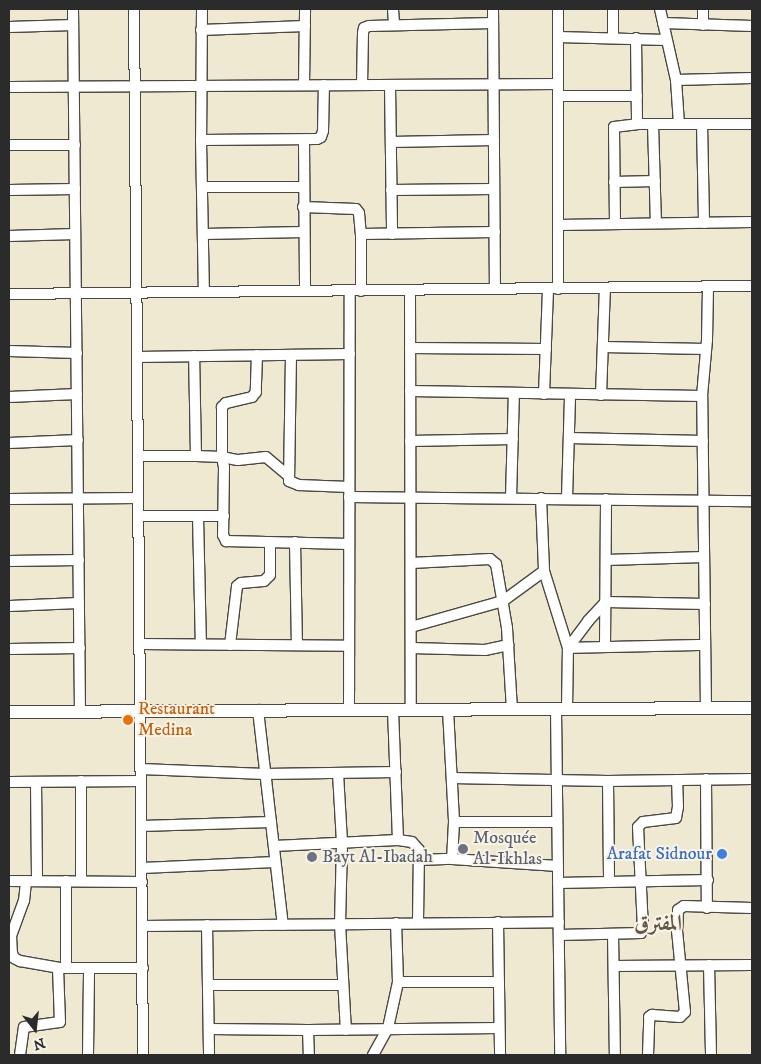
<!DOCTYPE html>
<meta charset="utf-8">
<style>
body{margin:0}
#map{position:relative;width:761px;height:1064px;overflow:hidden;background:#f0e9d1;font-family:"IM FELL DW Pica",Amiri,serif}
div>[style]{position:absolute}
.roads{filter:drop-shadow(1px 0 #494844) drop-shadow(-1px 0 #494844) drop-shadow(0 1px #494844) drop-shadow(0 -1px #494844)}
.minor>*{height:10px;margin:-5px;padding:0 5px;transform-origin:5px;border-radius:5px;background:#fff}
.tertiary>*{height:12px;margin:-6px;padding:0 6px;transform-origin:6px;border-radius:6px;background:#fff}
.dots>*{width:14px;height:14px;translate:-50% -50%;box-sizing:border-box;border:2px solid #f7f3e8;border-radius:50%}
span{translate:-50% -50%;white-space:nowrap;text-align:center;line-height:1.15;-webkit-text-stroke:4px #f7f3e8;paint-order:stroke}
.food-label{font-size:18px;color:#c56008}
.left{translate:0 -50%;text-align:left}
.worship-label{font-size:18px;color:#5b616d}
.shop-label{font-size:18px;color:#366cbe}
.right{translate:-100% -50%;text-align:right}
.district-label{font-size:22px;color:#635645;font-weight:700}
.frame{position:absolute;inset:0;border:10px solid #2b2b2b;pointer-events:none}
.north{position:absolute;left:10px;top:1004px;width:50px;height:50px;-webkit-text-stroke:4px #f7f3e8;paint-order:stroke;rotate:164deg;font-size:14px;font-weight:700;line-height:20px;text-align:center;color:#2b2b2b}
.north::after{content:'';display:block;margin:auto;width:18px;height:22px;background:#2b2b2b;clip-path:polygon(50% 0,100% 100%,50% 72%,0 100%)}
</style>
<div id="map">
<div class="roads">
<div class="minor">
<i style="left:73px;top:9px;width:702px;rotate:89.43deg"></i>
<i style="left:134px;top:9px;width:1046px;rotate:89.51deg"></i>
<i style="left:202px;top:9px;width:131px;rotate:90.4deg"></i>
<i style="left:201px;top:140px;width:152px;rotate:88.9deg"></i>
<i style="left:393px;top:9px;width:15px;rotate:86deg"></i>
<i style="left:493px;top:9px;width:280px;rotate:89.6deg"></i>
<i style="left:558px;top:9px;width:280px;rotate:90deg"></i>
<i style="left:613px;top:9px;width:29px;rotate:90deg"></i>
<i style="left:660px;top:9px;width:73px;rotate:77.3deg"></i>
<i style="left:676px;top:80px;width:44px;rotate:86.1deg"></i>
<i style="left:703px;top:9px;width:16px;rotate:90deg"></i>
<i style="left:663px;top:23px;width:89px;rotate:1.9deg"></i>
<i style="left:9px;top:27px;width:64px;rotate:-1.8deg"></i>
<i style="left:201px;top:30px;width:104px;rotate:-2.2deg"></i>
<i style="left:558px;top:37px;width:108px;rotate:1.6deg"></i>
<i style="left:636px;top:38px;width:86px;rotate:89.3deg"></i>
<i style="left:676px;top:80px;width:76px;rotate:-1.5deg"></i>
<i style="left:304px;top:85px;width:76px;rotate:-89.2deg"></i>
<i style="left:362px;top:85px;width:52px;rotate:-88.9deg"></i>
<i style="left:363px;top:33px;width:5px;rotate:-79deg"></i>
<i style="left:364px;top:28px;width:5px;rotate:-22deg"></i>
<i style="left:369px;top:26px;width:124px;rotate:-1.4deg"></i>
<i style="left:390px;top:85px;width:149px;rotate:89.2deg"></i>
<i style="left:9px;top:87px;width:549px;rotate:-0.31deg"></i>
<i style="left:558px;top:96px;width:79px"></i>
<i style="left:653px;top:124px;width:99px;rotate:88.3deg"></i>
<i style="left:702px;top:124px;width:99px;rotate:88.8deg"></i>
<i style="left:201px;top:140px;width:116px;rotate:-0.5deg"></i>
<i style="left:317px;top:139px;width:4px;rotate:-27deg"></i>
<i style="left:321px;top:137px;width:6px;rotate:-72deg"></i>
<i style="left:323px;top:131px;width:46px;rotate:-88.8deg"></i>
<i style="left:304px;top:141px;width:150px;rotate:89.6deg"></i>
<i style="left:391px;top:142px;width:103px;rotate:-1.1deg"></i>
<i style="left:9px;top:145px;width:66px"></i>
<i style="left:614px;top:182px;width:41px;rotate:-1.4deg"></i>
<i style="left:202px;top:187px;width:102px"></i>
<i style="left:9px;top:190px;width:66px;rotate:-0.9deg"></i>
<i style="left:391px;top:190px;width:103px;rotate:-0.6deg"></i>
<i style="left:303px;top:207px;width:53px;rotate:2.2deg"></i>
<i style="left:356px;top:209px;width:5px;rotate:53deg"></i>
<i style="left:359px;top:213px;width:21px;rotate:85deg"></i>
<i style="left:615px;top:224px;width:97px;rotate:-90.6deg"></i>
<i style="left:614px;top:127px;width:23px;rotate:-7deg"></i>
<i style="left:637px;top:124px;width:115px"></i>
<i style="left:558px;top:225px;width:194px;rotate:-0.9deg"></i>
<i style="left:203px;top:234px;width:101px;rotate:-1.1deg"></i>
<i style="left:9px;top:236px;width:66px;rotate:-1.7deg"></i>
<i style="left:410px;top:290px;width:420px;rotate:89.9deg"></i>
<i style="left:361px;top:291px;width:57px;rotate:-90deg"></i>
<i style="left:361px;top:234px;width:134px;rotate:-0.9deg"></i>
<i style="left:9px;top:294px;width:743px;rotate:-0.62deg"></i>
<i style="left:603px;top:347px;width:103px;rotate:1.1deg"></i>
<i style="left:410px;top:348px;width:136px;rotate:0.4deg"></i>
<i style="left:9px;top:351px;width:68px;rotate:1.7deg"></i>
<i style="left:257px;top:355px;width:37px;rotate:92deg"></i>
<i style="left:256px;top:392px;width:6px;rotate:129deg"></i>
<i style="left:252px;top:397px;width:27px;rotate:167deg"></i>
<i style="left:226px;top:403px;width:6px;rotate:135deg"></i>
<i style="left:222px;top:407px;width:50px;rotate:90deg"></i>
<i style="left:222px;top:457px;width:16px;rotate:11deg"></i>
<i style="left:238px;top:460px;width:28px;rotate:-6deg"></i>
<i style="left:266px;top:457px;width:30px;rotate:40deg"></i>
<i style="left:291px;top:355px;width:126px;rotate:90.9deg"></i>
<i style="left:289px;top:481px;width:11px;rotate:22deg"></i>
<i style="left:299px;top:485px;width:50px;rotate:2.3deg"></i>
<i style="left:137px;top:357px;width:213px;rotate:-0.8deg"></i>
<i style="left:410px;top:391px;width:292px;rotate:1deg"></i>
<i style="left:544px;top:394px;width:105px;rotate:-87.8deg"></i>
<i style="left:601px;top:395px;width:107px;rotate:-87.9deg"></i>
<i style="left:9px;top:397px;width:68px;rotate:-2.5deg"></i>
<i style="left:569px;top:438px;width:134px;rotate:1.3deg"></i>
<i style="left:410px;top:441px;width:103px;rotate:-1.1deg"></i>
<i style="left:9px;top:443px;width:69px;rotate:-2.5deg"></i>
<i style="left:138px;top:456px;width:58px"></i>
<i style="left:196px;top:456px;width:100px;rotate:-91.1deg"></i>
<i style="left:196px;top:456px;width:26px;rotate:2deg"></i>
<i style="left:222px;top:457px;width:10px;rotate:79deg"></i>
<i style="left:224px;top:467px;width:68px;rotate:90.8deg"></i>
<i style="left:223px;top:535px;width:7px;rotate:63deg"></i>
<i style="left:226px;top:541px;width:123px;rotate:1.4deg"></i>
<i style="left:349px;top:497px;width:403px;rotate:0.6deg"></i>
<i style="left:511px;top:498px;width:105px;rotate:-88.4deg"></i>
<i style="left:541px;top:498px;width:73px;rotate:87.6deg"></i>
<i style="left:544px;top:571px;width:81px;rotate:72.7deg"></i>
<i style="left:568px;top:648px;width:34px;rotate:-53deg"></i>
<i style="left:588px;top:621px;width:26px;rotate:-47deg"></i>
<i style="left:606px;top:602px;width:99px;rotate:1.2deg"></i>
<i style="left:567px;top:498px;width:104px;rotate:-88.3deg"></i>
<i style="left:9px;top:499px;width:129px;rotate:-0.4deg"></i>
<i style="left:139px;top:516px;width:85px"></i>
<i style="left:198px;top:516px;width:128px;rotate:88.7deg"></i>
<i style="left:295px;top:542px;width:103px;rotate:88.9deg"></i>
<i style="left:606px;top:560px;width:98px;rotate:-1.8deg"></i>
<i style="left:9px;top:561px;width:70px;rotate:-0.8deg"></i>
<i style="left:411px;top:563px;width:79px;rotate:-2.9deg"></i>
<i style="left:490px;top:559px;width:8px;rotate:40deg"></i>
<i style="left:496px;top:564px;width:65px;rotate:80.2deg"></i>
<i style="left:507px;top:628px;width:82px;rotate:86.5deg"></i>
<i style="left:9px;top:606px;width:70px;rotate:-2.5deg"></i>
<i style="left:411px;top:627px;width:96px;rotate:-15.8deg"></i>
<i style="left:503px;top:601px;width:51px;rotate:-36.2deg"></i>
<i style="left:140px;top:644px;width:209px;rotate:0.5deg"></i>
<i style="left:230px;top:645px;width:59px;rotate:-83.2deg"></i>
<i style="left:237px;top:586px;width:5px;rotate:-37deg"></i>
<i style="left:241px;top:583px;width:23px;rotate:-5deg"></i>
<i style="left:264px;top:581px;width:8px;rotate:-45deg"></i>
<i style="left:270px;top:575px;width:33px;rotate:-90deg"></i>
<i style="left:605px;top:646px;width:147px;rotate:-89.6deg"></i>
<i style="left:411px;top:648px;width:74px;rotate:1.5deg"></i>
<i style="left:485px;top:650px;width:24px;rotate:-12deg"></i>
<i style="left:9px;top:649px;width:71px;rotate:-0.8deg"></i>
<i style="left:556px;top:709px;width:346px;rotate:89.3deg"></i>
<i style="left:567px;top:709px;width:61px;rotate:-89.1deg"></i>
<i style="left:568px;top:648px;width:137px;rotate:-1.3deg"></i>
<i style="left:706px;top:709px;width:313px;rotate:-90.7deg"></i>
<i style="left:702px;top:396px;width:56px;rotate:-84.9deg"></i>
<i style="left:707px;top:340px;width:53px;rotate:-88.9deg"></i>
<i style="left:258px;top:710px;width:216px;rotate:83.4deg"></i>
<i style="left:349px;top:710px;width:419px;rotate:-89.9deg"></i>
<i style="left:393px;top:710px;width:130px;rotate:87.8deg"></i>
<i style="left:448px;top:710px;width:112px;rotate:86.9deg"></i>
<i style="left:454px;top:822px;width:37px;rotate:93deg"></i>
<i style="left:141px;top:769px;width:124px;rotate:2.3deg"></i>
<i style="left:265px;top:774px;width:131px;rotate:-0.9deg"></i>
<i style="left:338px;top:773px;width:70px;rotate:86.7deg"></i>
<i style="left:342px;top:843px;width:81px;rotate:91.4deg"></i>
<i style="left:340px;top:924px;width:106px;rotate:86.8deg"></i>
<i style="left:452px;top:778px;width:156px;rotate:1.1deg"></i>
<i style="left:608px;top:781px;width:144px;rotate:-0.8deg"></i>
<i style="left:706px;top:779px;width:129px;rotate:89.6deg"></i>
<i style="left:81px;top:781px;width:100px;rotate:90deg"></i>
<i style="left:608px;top:781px;width:101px;rotate:89.4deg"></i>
<i style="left:9px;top:782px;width:132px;rotate:-0.4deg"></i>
<i style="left:36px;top:782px;width:99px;rotate:89.4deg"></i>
<i style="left:454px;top:822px;width:103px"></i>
<i style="left:141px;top:826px;width:130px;rotate:-1.8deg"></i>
<i style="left:274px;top:846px;width:124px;rotate:-2.8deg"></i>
<i style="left:398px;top:840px;width:14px;rotate:8deg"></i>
<i style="left:412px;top:842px;width:11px;rotate:49deg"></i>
<i style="left:419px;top:850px;width:73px;rotate:90.8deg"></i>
<i style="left:419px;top:860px;width:33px;rotate:-2deg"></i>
<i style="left:452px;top:859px;width:106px;rotate:3.8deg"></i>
<i style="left:142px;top:868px;width:133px;rotate:-2.6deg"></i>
<i style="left:9px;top:881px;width:133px;rotate:0.4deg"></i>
<i style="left:558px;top:883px;width:150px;rotate:-1.1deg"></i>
<i style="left:498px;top:922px;width:133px;rotate:89.1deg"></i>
<i style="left:207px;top:925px;width:130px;rotate:89.1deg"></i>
<i style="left:142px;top:926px;width:417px;rotate:-0.5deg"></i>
<i style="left:613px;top:934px;width:121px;rotate:89.1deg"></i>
<i style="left:559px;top:935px;width:82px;rotate:-1.4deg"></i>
<i style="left:641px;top:933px;width:4px;rotate:-63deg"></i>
<i style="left:643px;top:929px;width:102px;rotate:-92.8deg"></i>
<i style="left:638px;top:827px;width:7px;rotate:-45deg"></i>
<i style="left:643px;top:822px;width:33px;rotate:-7deg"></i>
<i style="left:676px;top:818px;width:11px;rotate:-80deg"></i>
<i style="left:678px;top:807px;width:27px;rotate:-92deg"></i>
<i style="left:9px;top:936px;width:2px"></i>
<i style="left:11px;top:936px;width:17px;rotate:87deg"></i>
<i style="left:12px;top:953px;width:5px;rotate:68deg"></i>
<i style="left:14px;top:958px;width:7px;rotate:27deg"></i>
<i style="left:20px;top:961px;width:39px;rotate:10deg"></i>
<i style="left:58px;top:968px;width:85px"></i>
<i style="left:11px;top:936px;width:37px;rotate:-70deg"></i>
<i style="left:24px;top:901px;width:20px;rotate:-84deg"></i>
<i style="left:709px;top:965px;width:90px;rotate:88.7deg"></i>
<i style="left:614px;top:966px;width:138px;rotate:-0.4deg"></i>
<i style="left:66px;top:968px;width:87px;rotate:-90deg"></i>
<i style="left:398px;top:982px;width:101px"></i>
<i style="left:208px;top:985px;width:135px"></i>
<i style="left:209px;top:1029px;width:99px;rotate:0.6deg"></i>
<i style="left:308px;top:1030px;width:191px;rotate:-0.6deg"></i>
<i style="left:308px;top:1030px;width:25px;rotate:88deg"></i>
<i style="left:20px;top:1055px;width:28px;rotate:-82deg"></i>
<i style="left:24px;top:1027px;width:36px;rotate:-8deg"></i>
<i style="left:60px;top:1022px;width:54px;rotate:-92.1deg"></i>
<i style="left:88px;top:1055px;width:87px;rotate:-89.3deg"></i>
<i style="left:373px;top:1055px;width:31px;rotate:-61deg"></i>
<i style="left:388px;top:1028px;width:47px;rotate:-77.7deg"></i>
<i style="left:398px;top:982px;width:59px;rotate:-91.9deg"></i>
<i style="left:648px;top:1055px;width:38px;rotate:-88deg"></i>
<i style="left:649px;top:1017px;width:4px;rotate:-34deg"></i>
<i style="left:652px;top:1015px;width:28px;rotate:4deg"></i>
<i style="left:680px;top:1017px;width:7px;rotate:-45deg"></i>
<i style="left:685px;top:1012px;width:81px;rotate:-95.6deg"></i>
<i style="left:677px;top:931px;width:21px;rotate:-87deg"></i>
<i style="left:678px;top:910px;width:7px;rotate:-34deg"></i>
<i style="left:684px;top:906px;width:68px;rotate:1.7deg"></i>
</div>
<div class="tertiary">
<i style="left:9px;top:712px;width:743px;rotate:-0.31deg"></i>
</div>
</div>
<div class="dots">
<i style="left:128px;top:720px;background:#e8710a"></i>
<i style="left:463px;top:849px;background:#6b7280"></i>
<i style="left:722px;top:854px;background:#3f7fe0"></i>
<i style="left:312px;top:857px;background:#6b7280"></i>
</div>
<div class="food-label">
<span class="left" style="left:138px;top:720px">Restaurant<br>Medina</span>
</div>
<div class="worship-label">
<span class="left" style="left:473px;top:849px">Mosquée<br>Al-Ikhlas</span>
<span class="left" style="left:322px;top:857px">Bayt Al-Ibadah</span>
</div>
<div class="shop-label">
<span class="right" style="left:712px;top:854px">Arafat Sidnour</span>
</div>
<div class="district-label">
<span style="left:658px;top:924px">المفترق</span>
</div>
<div class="frame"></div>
<div class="north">N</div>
</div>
